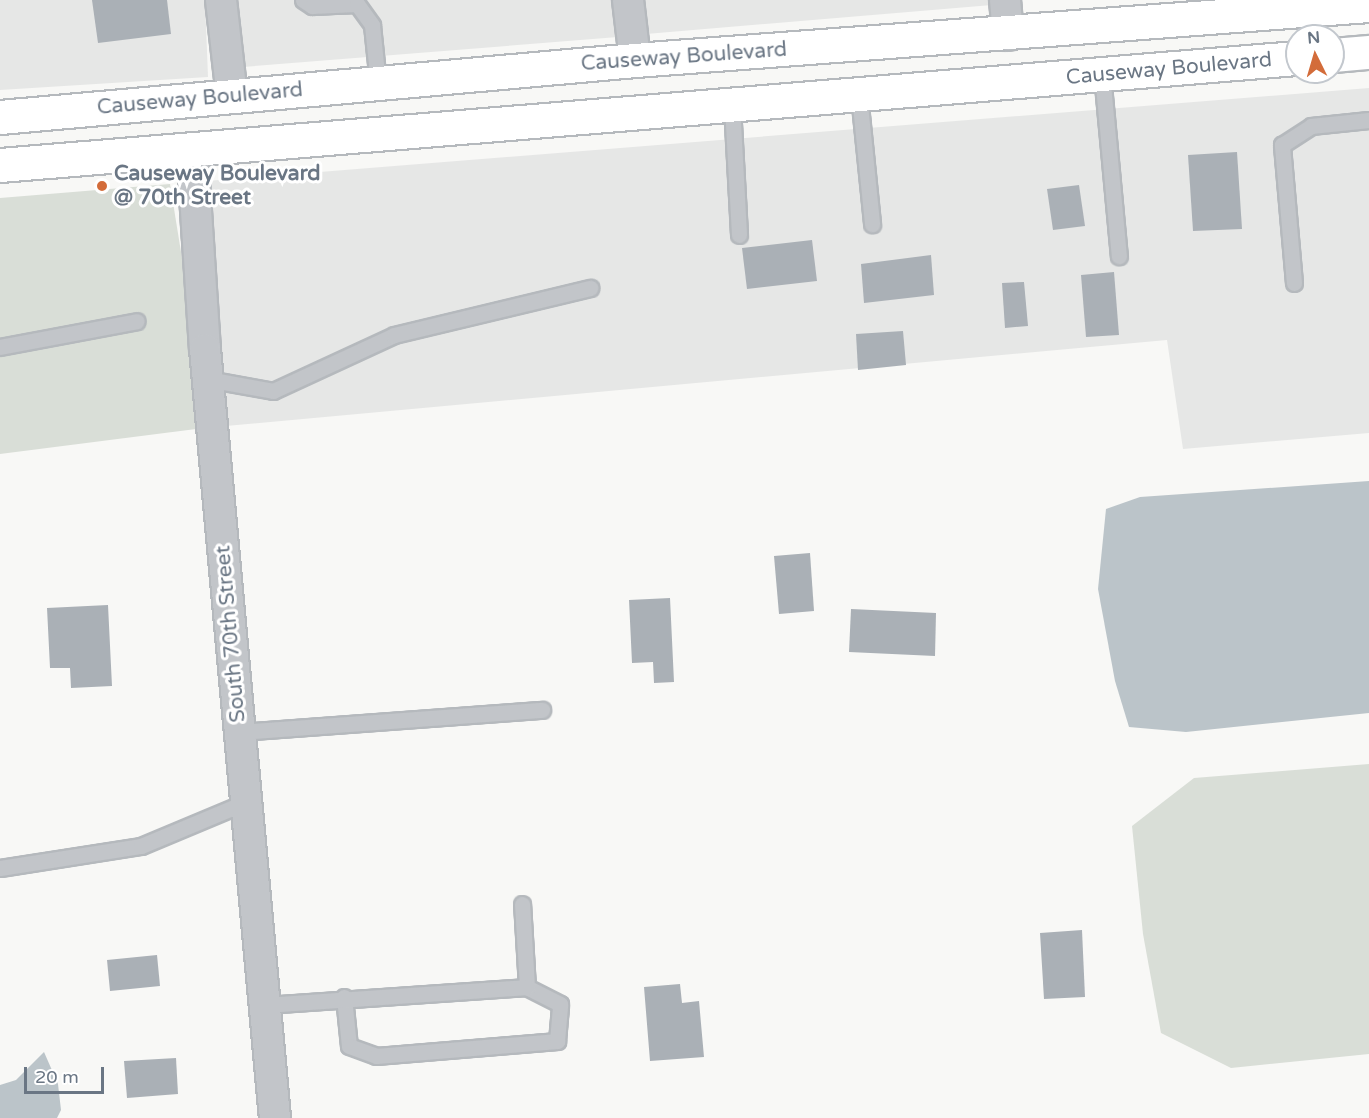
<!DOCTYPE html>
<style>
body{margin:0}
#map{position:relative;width:1369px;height:1118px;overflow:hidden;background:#f8f8f6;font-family:"Varela Round",sans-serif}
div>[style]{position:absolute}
.built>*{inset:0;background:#e6e7e6}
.green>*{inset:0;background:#d9ded7}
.water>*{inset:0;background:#bbc4c9}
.building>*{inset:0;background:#aab0b6}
.roads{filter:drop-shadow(2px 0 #b5b9bd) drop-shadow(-2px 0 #b5b9bd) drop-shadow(0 2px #b5b9bd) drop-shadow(0 -2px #b5b9bd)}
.lane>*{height:15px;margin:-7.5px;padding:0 7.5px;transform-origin:7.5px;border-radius:7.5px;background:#c2c5c9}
.street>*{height:30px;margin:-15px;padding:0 15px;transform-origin:15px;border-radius:15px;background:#c2c5c9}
.secondary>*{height:33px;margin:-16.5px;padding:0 16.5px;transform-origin:16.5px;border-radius:16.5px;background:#fff}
.dots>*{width:16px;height:16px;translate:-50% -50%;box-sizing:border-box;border:3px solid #fff;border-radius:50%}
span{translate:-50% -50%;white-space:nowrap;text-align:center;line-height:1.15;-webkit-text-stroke:6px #fff;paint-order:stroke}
.street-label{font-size:21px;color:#6a7684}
.poi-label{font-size:21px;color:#6a7684;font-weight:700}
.left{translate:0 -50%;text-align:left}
.north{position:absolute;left:1285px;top:24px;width:60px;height:60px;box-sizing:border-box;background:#fff;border:2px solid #c3c8ce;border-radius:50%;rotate:355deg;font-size:16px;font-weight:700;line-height:24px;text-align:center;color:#6a7684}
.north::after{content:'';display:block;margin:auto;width:21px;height:27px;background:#d36c3a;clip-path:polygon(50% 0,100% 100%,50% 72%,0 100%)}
.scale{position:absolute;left:24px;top:1067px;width:80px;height:27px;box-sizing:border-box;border:3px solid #6a7684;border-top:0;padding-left:8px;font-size:18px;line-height:21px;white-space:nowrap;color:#6a7684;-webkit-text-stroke:4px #fff;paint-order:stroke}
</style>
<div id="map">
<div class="built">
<i style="clip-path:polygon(0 0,205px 0,208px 77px,0 90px)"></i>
<i style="clip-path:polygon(235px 0,615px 0,618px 37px,243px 67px)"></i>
<i style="clip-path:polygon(642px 0,992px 0,992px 5px,646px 34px)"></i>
<i style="clip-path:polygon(1369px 88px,1369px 433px,1183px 449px,1167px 340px,226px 426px,207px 181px)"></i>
</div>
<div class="green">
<i style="clip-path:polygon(170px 184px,187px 289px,196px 429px,0 454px,0 198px)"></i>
<i style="clip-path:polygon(1369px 764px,1369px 1054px,1231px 1068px,1161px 1033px,1143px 934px,1132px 826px,1194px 778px)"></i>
</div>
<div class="water">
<i style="clip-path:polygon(1369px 481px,1369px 713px,1186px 732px,1129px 727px,1115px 681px,1098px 589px,1106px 509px,1140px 497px)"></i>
<i style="clip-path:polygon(44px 1052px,58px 1084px,61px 1110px,57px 1118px,0 1118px,0 1085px,16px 1080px)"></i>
</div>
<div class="building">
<i style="clip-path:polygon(92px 0,167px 0,171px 34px,98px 43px)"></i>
<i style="clip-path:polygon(1237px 152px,1242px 229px,1193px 231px,1188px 155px)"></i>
<i style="clip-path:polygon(1079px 185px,1085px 226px,1053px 230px,1047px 189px)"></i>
<i style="clip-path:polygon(812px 240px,817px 281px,747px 289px,742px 248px)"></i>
<i style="clip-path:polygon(931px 255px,934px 295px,864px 303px,861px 264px)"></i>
<i style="clip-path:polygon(1114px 272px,1119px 335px,1086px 337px,1081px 275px)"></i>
<i style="clip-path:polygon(1024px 282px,1028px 326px,1005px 328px,1002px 283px)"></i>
<i style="clip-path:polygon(903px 331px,906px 365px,858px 370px,856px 334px)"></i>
<i style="clip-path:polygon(810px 553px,814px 611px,779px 614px,774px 556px)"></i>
<i style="clip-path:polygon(670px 598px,674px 682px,654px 683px,653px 662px,632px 663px,629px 600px)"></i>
<i style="clip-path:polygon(108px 605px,112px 686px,71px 688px,70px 668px,50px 668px,47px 608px)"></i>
<i style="clip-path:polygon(851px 609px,936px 613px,935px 656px,849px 652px)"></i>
<i style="clip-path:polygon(1082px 930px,1085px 997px,1044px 999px,1040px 933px)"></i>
<i style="clip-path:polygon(157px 955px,160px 986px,110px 991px,107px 960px)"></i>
<i style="clip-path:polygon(680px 984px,682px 1003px,699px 1001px,704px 1057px,650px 1061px,644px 987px)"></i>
<i style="clip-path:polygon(176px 1058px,178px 1094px,127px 1098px,124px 1061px)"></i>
</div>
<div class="roads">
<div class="lane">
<i style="left:303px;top:0;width:11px;rotate:34deg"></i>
<i style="left:312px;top:6px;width:45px;rotate:-2.5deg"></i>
<i style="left:357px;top:4px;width:26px;rotate:54deg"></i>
<i style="left:372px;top:25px;width:58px;rotate:84.1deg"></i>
<i style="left:1102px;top:74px;width:183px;rotate:84.7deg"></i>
<i style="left:859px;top:95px;width:130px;rotate:84.2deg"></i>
<i style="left:732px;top:105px;width:130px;rotate:86.9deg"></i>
<i style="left:1294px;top:283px;width:139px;rotate:-95deg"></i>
<i style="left:1282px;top:145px;width:35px;rotate:-33deg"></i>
<i style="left:1311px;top:126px;width:58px;rotate:-5.9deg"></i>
<i style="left:0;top:347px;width:139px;rotate:-10.7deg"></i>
<i style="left:207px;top:379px;width:67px;rotate:10.3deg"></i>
<i style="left:273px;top:391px;width:133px;rotate:-24.8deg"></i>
<i style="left:394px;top:335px;width:202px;rotate:-13.5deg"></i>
<i style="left:240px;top:732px;width:303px;rotate:-4.2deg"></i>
<i style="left:0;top:868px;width:143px;rotate:-8.9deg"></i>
<i style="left:141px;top:846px;width:114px;rotate:-22.7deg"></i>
<i style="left:344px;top:997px;width:49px;rotate:84.2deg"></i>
<i style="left:349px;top:1046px;width:29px;rotate:20deg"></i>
<i style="left:376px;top:1056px;width:182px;rotate:-4.7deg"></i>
<i style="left:557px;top:1041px;width:37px;rotate:-85deg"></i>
<i style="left:560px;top:1004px;width:37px;rotate:-153deg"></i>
<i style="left:527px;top:987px;width:83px;rotate:-93.4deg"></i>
<i style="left:265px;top:1005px;width:263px;rotate:-3.9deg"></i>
</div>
<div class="street">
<i style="left:221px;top:0;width:97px;rotate:83.5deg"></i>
<i style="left:628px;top:0;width:60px;rotate:83.3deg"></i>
<i style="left:1005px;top:0;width:35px;rotate:85deg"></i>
<i style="left:192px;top:149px;width:200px;rotate:86.3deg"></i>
<i style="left:205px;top:349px;width:772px;rotate:84.8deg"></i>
</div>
<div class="secondary">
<i style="left:1333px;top:55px;width:36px;rotate:-5deg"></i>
<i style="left:0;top:117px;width:638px;rotate:-5.13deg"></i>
<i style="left:635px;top:60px;width:736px;rotate:-4.29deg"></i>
<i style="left:0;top:165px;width:1301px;rotate:-4.72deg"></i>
</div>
</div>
<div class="dots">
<i style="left:102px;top:186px;background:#d36c3a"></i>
</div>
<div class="street-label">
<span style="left:684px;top:57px;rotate:-4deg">Causeway Boulevard</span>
<span style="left:1169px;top:69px;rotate:-5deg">Causeway Boulevard</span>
<span style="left:200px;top:99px;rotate:-5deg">Causeway Boulevard</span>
<span style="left:231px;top:634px;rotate:-95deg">South 70th Street</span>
</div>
<div class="poi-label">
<span class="left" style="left:114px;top:186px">Causeway Boulevard<br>@ 70th Street</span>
</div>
<div class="north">N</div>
<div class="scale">20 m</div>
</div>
